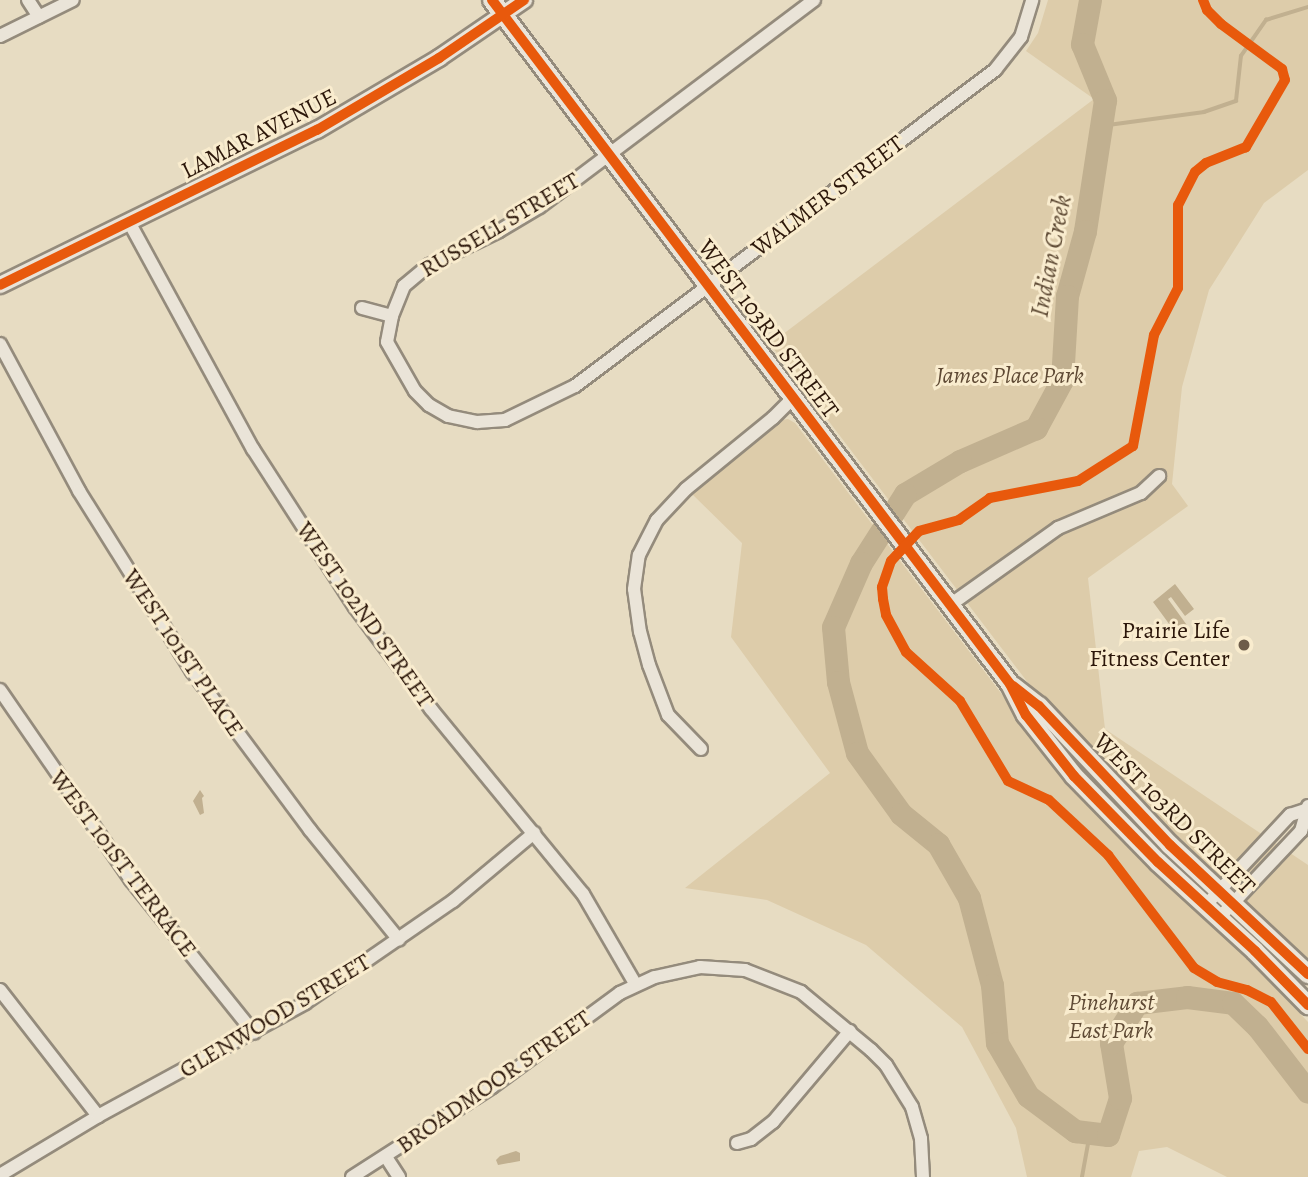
<!DOCTYPE html>
<style>
body{margin:0}
#map{position:relative;width:1308px;height:1177px;overflow:hidden;background:#e7dcc2;font-family:Alegreya,serif}
div>[style]{position:absolute}
.green>*{inset:0;background:#dca}
.water>*{inset:0;background:#c1b090}
.stream>*{height:3.5px;margin:-1.75px;padding:0 1.75px;transform-origin:1.75px;border-radius:1.75px;background:#c1b090}
.river>*{height:23px;margin:-11.5px;padding:0 11.5px;transform-origin:11.5px;border-radius:11.5px;background:#c1b090}
.roads{filter:drop-shadow(2px 0 #948b7c) drop-shadow(-2px 0 #948b7c) drop-shadow(0 2px #948b7c) drop-shadow(0 -2px #948b7c)}
.minor>*{height:12px;margin:-6px;padding:0 6px;transform-origin:6px;border-radius:6px;background:#eae4d8}
.tertiary>*{height:16px;margin:-8px;padding:0 8px;transform-origin:8px;border-radius:8px;background:#eae4d8}
.secondary>*{height:18px;margin:-9px;padding:0 9px;transform-origin:9px;border-radius:9px;background:#eae4d8}
.cycleway>*{height:10px;margin:-5px;padding:0 5px;transform-origin:5px;border-radius:5px;background:#e8590c}
.dots>*{width:19px;height:19px;translate:-50% -50%;box-sizing:border-box;border:4px solid #f9ecce;border-radius:50%}
span{translate:-50% -50%;white-space:nowrap;text-align:center;line-height:1.15;-webkit-text-stroke:6px #f9ecce;paint-order:stroke}
.street-label{font-size:24px;color:#2c170a}
.park-label{font-size:24px;color:#5e4934;font-style:italic}
.poi-label{font-size:24px;color:#2c170a}
.right{translate:-100% -50%;text-align:right}
.water-label{font-size:26px;color:#614d37;font-style:italic}
</style>
<div id="map">
<div class="green">
<i style="clip-path:polygon(1048px 0,1308px 0,1308px 170px,1264px 203px,1209px 290px,1182px 387px,1172px 484px,1188px 506px,1088px 578px,1105px 729px,1308px 865px,1308px 965px,1218px 877px,1208px 873px,1038px 696px,770px 344px,1094px 99px,1026px 51px,1038px 33px)"></i>
<i style="clip-path:polygon(788px 419px,795px 423px,1074px 789px,1161px 877px,1225px 935px,1308px 1022px,1308px 1177px,1227px 1177px,1167px 1147px,1139px 1151px,1131px 1177px,1027px 1177px,1016px 1128px,962px 1027px,866px 945px,767px 900px,685px 888px,830px 773px,731px 637px,742px 543px,692px 494px,715px 472px,781px 420px)"></i>
</div>
<div class="water">
<i style="clip-path:polygon(1175px 584px,1194px 609px,1185px 616px,1171px 597px,1168px 599px,1189px 628px,1178px 636px,1153px 602px)"></i>
<i style="clip-path:polygon(200px 790px,204px 796px,202px 798px,204px 813px,200px 815px,193px 801px)"></i>
<i style="clip-path:polygon(516px 1151px,520px 1153px,520px 1161px,498px 1165px,496px 1160px,500px 1156px)"></i>
</div>
<div class="stream">
<i style="left:1101px;top:126px;width:104px;rotate:-7.7deg"></i>
<i style="left:1204px;top:112px;width:34px;rotate:-19deg"></i>
<i style="left:1236px;top:101px;width:45px;rotate:-83.7deg"></i>
<i style="left:1241px;top:56px;width:44px;rotate:-55.2deg"></i>
<i style="left:1266px;top:20px;width:44px;rotate:-17.2deg"></i>
<i style="left:1082px;top:1177px;width:45px;rotate:-79.7deg"></i>
</div>
<div class="river">
<i style="left:1090px;top:0;width:45px;rotate:100.3deg"></i>
<i style="left:1082px;top:44px;width:61px;rotate:67.7deg"></i>
<i style="left:1105px;top:100px;width:133px;rotate:98.7deg"></i>
<i style="left:1085px;top:231px;width:67px;rotate:105.5deg"></i>
<i style="left:1067px;top:296px;width:84px;rotate:93.4deg"></i>
<i style="left:1062px;top:380px;width:55px;rotate:118.4deg"></i>
<i style="left:1036px;top:428px;width:83px;rotate:156.5deg"></i>
<i style="left:960px;top:461px;width:64px;rotate:149deg"></i>
<i style="left:905px;top:494px;width:82px;rotate:122.5deg"></i>
<i style="left:861px;top:563px;width:70px;rotate:113.6deg"></i>
<i style="left:833px;top:627px;width:55px;rotate:84.8deg"></i>
<i style="left:838px;top:682px;width:73px;rotate:75deg"></i>
<i style="left:857px;top:753px;width:75px;rotate:54.2deg"></i>
<i style="left:901px;top:814px;width:48px;rotate:39deg"></i>
<i style="left:938px;top:844px;width:62px;rotate:60.1deg"></i>
<i style="left:969px;top:898px;width:90px;rotate:75.2deg"></i>
<i style="left:992px;top:985px;width:58px;rotate:85.1deg"></i>
<i style="left:997px;top:1043px;width:61px;rotate:59.7deg"></i>
<i style="left:1028px;top:1096px;width:59px;rotate:36.7deg"></i>
<i style="left:1075px;top:1131px;width:33px;rotate:7deg"></i>
<i style="left:1108px;top:1135px;width:39px;rotate:-72deg"></i>
<i style="left:1120px;top:1098px;width:56px;rotate:-99.3deg"></i>
<i style="left:1111px;top:1043px;width:48px;rotate:-57deg"></i>
<i style="left:1137px;top:1003px;width:50px;rotate:-6.8deg"></i>
<i style="left:1187px;top:997px;width:46px;rotate:7.4deg"></i>
<i style="left:1233px;top:1003px;width:33px;rotate:44deg"></i>
<i style="left:1257px;top:1026px;width:83px;rotate:52.3deg"></i>
</div>
<div class="roads">
<div class="minor">
<i style="left:28px;top:0;width:20px;rotate:57deg"></i>
<i style="left:814px;top:0;width:344px;rotate:143deg"></i>
<i style="left:539px;top:207px;width:47px;rotate:149deg"></i>
<i style="left:499px;top:231px;width:78px;rotate:154.1deg"></i>
<i style="left:429px;top:265px;width:33px;rotate:140deg"></i>
<i style="left:404px;top:286px;width:32px;rotate:112deg"></i>
<i style="left:392px;top:316px;width:26px;rotate:101deg"></i>
<i style="left:387px;top:342px;width:56px;rotate:60.3deg"></i>
<i style="left:415px;top:391px;width:20px;rotate:45deg"></i>
<i style="left:429px;top:405px;width:22px;rotate:30deg"></i>
<i style="left:448px;top:416px;width:30px;rotate:12deg"></i>
<i style="left:477px;top:422px;width:28px;rotate:-4deg"></i>
<i style="left:505px;top:420px;width:78px;rotate:-25.9deg"></i>
<i style="left:575px;top:386px;width:526px;rotate:-36.96deg"></i>
<i style="left:995px;top:70px;width:42px;rotate:-51.8deg"></i>
<i style="left:1021px;top:37px;width:39px;rotate:-73deg"></i>
<i style="left:0;top:36px;width:81px;rotate:-26.3deg"></i>
<i style="left:129px;top:222px;width:259px;rotate:61.4deg"></i>
<i style="left:253px;top:449px;width:188px;rotate:57.2deg"></i>
<i style="left:355px;top:607px;width:127px;rotate:53.3deg"></i>
<i style="left:431px;top:709px;width:239px;rotate:50.6deg"></i>
<i style="left:583px;top:894px;width:105px;rotate:59.8deg"></i>
<i style="left:362px;top:308px;width:31px;rotate:15deg"></i>
<i style="left:0;top:344px;width:167px;rotate:61.7deg"></i>
<i style="left:79px;top:491px;width:213px;rotate:57.9deg"></i>
<i style="left:192px;top:671px;width:198px;rotate:53.4deg"></i>
<i style="left:310px;top:830px;width:141px;rotate:51deg"></i>
<i style="left:950px;top:605px;width:133px;rotate:-35.5deg"></i>
<i style="left:1058px;top:528px;width:90px;rotate:-22.9deg"></i>
<i style="left:1141px;top:493px;width:25px;rotate:-43deg"></i>
<i style="left:0;top:690px;width:231px;rotate:55.4deg"></i>
<i style="left:131px;top:880px;width:196px;rotate:51.2deg"></i>
<i style="left:701px;top:749px;width:47px;rotate:-134.1deg"></i>
<i style="left:668px;top:715px;width:53px;rotate:-110.8deg"></i>
<i style="left:649px;top:665px;width:34px;rotate:-105deg"></i>
<i style="left:640px;top:632px;width:43px;rotate:-97.9deg"></i>
<i style="left:634px;top:589px;width:34px;rotate:-82deg"></i>
<i style="left:639px;top:555px;width:39px;rotate:-63deg"></i>
<i style="left:657px;top:520px;width:42px;rotate:-46.9deg"></i>
<i style="left:686px;top:489px;width:112px;rotate:-39.2deg"></i>
<i style="left:773px;top:418px;width:28px;rotate:-45deg"></i>
<i style="left:1205px;top:906px;width:125px;rotate:-47deg"></i>
<i style="left:1290px;top:815px;width:16px;rotate:-18deg"></i>
<i style="left:1219px;top:918px;width:120px;rotate:-46.7deg"></i>
<i style="left:1301px;top:831px;width:26px;rotate:-74deg"></i>
<i style="left:0;top:990px;width:160px;rotate:52.1deg"></i>
<i style="left:737px;top:1143px;width:15px;rotate:-16deg"></i>
<i style="left:751px;top:1139px;width:28px;rotate:-38deg"></i>
<i style="left:773px;top:1122px;width:119px;rotate:-49.8deg"></i>
<i style="left:386px;top:1157px;width:24px;rotate:57deg"></i>
<i style="left:0;top:1175px;width:114px;rotate:-31deg"></i>
<i style="left:98px;top:1116px;width:236px;rotate:-28.6deg"></i>
<i style="left:305px;top:1003px;width:180px;rotate:-34.6deg"></i>
<i style="left:453px;top:901px;width:106px;rotate:-40deg"></i>
<i style="left:352px;top:1177px;width:166px;rotate:-32.7deg"></i>
<i style="left:492px;top:1087px;width:159px;rotate:-36.3deg"></i>
<i style="left:620px;top:993px;width:38px;rotate:-25deg"></i>
<i style="left:655px;top:977px;width:46px;rotate:-12.5deg"></i>
<i style="left:700px;top:967px;width:45px;rotate:3.8deg"></i>
<i style="left:745px;top:970px;width:60px;rotate:21.4deg"></i>
<i style="left:801px;top:992px;width:91px;rotate:39.6deg"></i>
<i style="left:871px;top:1050px;width:21px;rotate:45deg"></i>
<i style="left:886px;top:1065px;width:49px;rotate:58.2deg"></i>
<i style="left:912px;top:1107px;width:33px;rotate:74deg"></i>
<i style="left:921px;top:1139px;width:38px;rotate:87deg"></i>
</div>
<div class="tertiary">
<i style="left:0;top:285px;width:353px;rotate:-26.1deg"></i>
<i style="left:317px;top:130px;width:142px;rotate:-30.5deg"></i>
<i style="left:439px;top:58px;width:103px;rotate:-34.3deg"></i>
</div>
<div class="secondary">
<i style="left:492px;top:0;width:858px;rotate:52.86deg"></i>
<i style="left:1010px;top:684px;width:35px;rotate:63deg"></i>
<i style="left:1026px;top:715px;width:78px;rotate:51.8deg"></i>
<i style="left:1074px;top:776px;width:120px;rotate:45.7deg"></i>
<i style="left:1158px;top:862px;width:132px;rotate:42.5deg"></i>
<i style="left:1255px;top:951px;width:76px;rotate:45.5deg"></i>
<i style="left:1013px;top:686px;width:33px;rotate:38deg"></i>
<i style="left:1039px;top:706px;width:191px;rotate:46.7deg"></i>
<i style="left:1170px;top:845px;width:189px;rotate:43.1deg"></i>
</div>
</div>
<div class="cycleway">
<i style="left:492px;top:0;width:858px;rotate:52.86deg"></i>
<i style="left:1010px;top:684px;width:35px;rotate:63deg"></i>
<i style="left:1026px;top:715px;width:78px;rotate:51.8deg"></i>
<i style="left:1074px;top:776px;width:120px;rotate:45.7deg"></i>
<i style="left:1158px;top:862px;width:132px;rotate:42.5deg"></i>
<i style="left:1255px;top:951px;width:76px;rotate:45.5deg"></i>
<i style="left:1203px;top:0;width:11px;rotate:68deg"></i>
<i style="left:1207px;top:10px;width:20px;rotate:45deg"></i>
<i style="left:1221px;top:24px;width:76px;rotate:36.4deg"></i>
<i style="left:1282px;top:69px;width:11px;rotate:75deg"></i>
<i style="left:1285px;top:80px;width:78px;rotate:120.2deg"></i>
<i style="left:1246px;top:147px;width:43px;rotate:158.2deg"></i>
<i style="left:1206px;top:163px;width:14px;rotate:141deg"></i>
<i style="left:1195px;top:172px;width:37px;rotate:117deg"></i>
<i style="left:1178px;top:205px;width:83px;rotate:90deg"></i>
<i style="left:1178px;top:288px;width:53px;rotate:117.1deg"></i>
<i style="left:1154px;top:335px;width:113px;rotate:100.7deg"></i>
<i style="left:1133px;top:446px;width:65px;rotate:147.5deg"></i>
<i style="left:1078px;top:481px;width:90px;rotate:169.1deg"></i>
<i style="left:990px;top:498px;width:38px;rotate:145deg"></i>
<i style="left:959px;top:520px;width:41px;rotate:164.6deg"></i>
<i style="left:919px;top:531px;width:41px;rotate:133deg"></i>
<i style="left:891px;top:561px;width:28px;rotate:109deg"></i>
<i style="left:882px;top:587px;width:12px;rotate:85deg"></i>
<i style="left:883px;top:599px;width:16px;rotate:79deg"></i>
<i style="left:886px;top:615px;width:42px;rotate:61.6deg"></i>
<i style="left:906px;top:652px;width:73px;rotate:42.2deg"></i>
<i style="left:960px;top:701px;width:93px;rotate:59deg"></i>
<i style="left:1008px;top:781px;width:45px;rotate:24.9deg"></i>
<i style="left:1049px;top:800px;width:81px;rotate:43deg"></i>
<i style="left:1108px;top:855px;width:142px;rotate:52.7deg"></i>
<i style="left:1194px;top:968px;width:27px;rotate:31deg"></i>
<i style="left:1217px;top:982px;width:31px;rotate:15deg"></i>
<i style="left:1247px;top:990px;width:27px;rotate:27deg"></i>
<i style="left:1271px;top:1002px;width:60px;rotate:51.8deg"></i>
<i style="left:0;top:285px;width:353px;rotate:-26.1deg"></i>
<i style="left:317px;top:130px;width:142px;rotate:-30.5deg"></i>
<i style="left:439px;top:58px;width:103px;rotate:-34.3deg"></i>
<i style="left:1013px;top:686px;width:33px;rotate:38deg"></i>
<i style="left:1039px;top:706px;width:191px;rotate:46.7deg"></i>
<i style="left:1170px;top:845px;width:189px;rotate:43.1deg"></i>
</div>
<div class="dots">
<i style="left:1244px;top:645px;background:#6d5c4a"></i>
</div>
<div class="street-label">
<span style="left:259px;top:134px;rotate:-27deg">LAMAR AVENUE</span>
<span style="left:828px;top:196px;rotate:-37deg">WALMER STREET</span>
<span style="left:500px;top:225px;rotate:-31deg">RUSSELL STREET</span>
<span style="left:768px;top:329px;rotate:53deg">WEST 103RD STREET</span>
<span style="left:365px;top:615px;rotate:55deg">WEST 102ND STREET</span>
<span style="left:183px;top:653px;rotate:56deg">WEST 101ST PLACE</span>
<span style="left:1174px;top:814px;rotate:45deg">WEST 103RD STREET</span>
<span style="left:123px;top:864px;rotate:53deg">WEST 101ST TERRACE</span>
<span style="left:275px;top:1016px;rotate:-31deg">GLENWOOD STREET</span>
<span style="left:494px;top:1082px;rotate:-35deg">BROADMOOR STREET</span>
</div>
<div class="park-label">
<span style="left:1010px;top:376px">James Place Park</span>
<span style="left:1111px;top:1017px">Pinehurst<br>East Park</span>
</div>
<div class="poi-label">
<span class="right" style="left:1230px;top:645px">Prairie Life<br>Fitness Center</span>
</div>
<div class="water-label">
<span style="left:1051px;top:256px;rotate:-79deg">Indian Creek</span>
</div>
</div>
